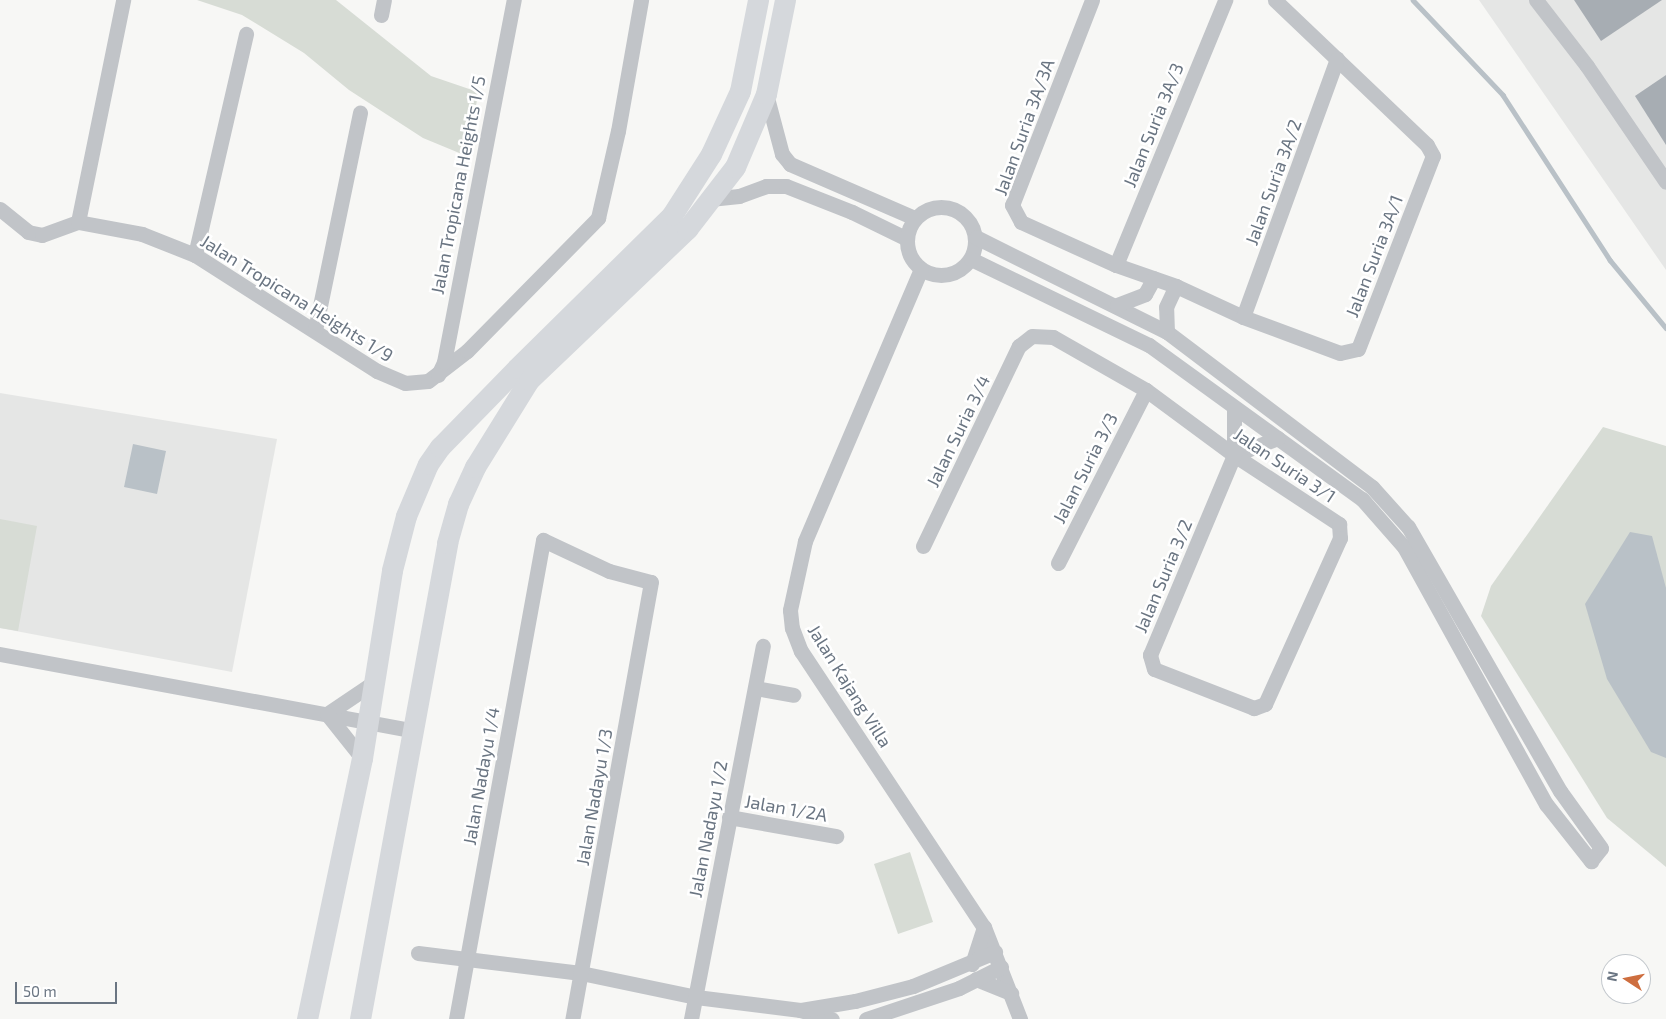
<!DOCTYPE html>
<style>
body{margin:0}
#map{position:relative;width:1666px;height:1019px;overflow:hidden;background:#f7f7f5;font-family:"Exo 2",sans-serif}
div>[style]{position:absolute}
.built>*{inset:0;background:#e5e6e5}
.green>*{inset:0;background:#d7dcd5}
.water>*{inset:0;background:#b9c1c7}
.stream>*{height:4.5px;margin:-2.25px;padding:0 2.25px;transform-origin:2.25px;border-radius:2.25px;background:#b9c1c7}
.building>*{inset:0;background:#a7adb3}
.street>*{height:15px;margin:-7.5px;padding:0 7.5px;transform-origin:7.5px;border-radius:7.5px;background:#c1c4c8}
.street>.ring{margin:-7.5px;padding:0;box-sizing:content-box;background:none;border:15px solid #c1c4c8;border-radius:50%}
.secondary>*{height:21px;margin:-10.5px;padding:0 10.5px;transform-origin:10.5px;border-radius:10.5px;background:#d5d8dc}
span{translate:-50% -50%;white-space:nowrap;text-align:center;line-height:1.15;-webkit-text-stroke:5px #fff;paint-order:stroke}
.street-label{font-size:18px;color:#6a7582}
.north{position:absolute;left:1601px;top:954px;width:50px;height:50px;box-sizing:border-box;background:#fff;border:1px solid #c3c8cd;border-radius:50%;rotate:281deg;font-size:14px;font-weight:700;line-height:20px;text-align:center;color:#6a7582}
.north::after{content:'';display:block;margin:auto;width:18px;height:22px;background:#ce6e3f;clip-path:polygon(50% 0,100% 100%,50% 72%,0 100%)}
.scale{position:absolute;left:15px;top:982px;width:102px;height:22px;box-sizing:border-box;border:2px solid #6a7582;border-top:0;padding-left:6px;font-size:15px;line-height:18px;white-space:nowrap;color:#6a7582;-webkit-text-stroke:4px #fff;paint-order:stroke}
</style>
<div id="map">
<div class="built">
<i style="clip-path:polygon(1479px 0,1666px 0,1666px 270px)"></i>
<i style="clip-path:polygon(0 393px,277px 439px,232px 672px,0 628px)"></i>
</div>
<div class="green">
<i style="clip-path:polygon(197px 0,336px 0,431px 76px,478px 92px,469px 157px,423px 138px,349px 90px,304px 53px,242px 15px)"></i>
<i style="clip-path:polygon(1603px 427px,1666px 446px,1666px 867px,1607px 818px,1481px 616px,1491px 586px)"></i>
<i style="clip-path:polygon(0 519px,37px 526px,18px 631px,0 628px)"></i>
<i style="clip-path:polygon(910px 852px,933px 922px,898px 934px,874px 864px)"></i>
</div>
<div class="water">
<i style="clip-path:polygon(133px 444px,166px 451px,157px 494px,124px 487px)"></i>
<i style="clip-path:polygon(1630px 532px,1652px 536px,1666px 588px,1666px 758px,1651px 752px,1607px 679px,1585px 604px)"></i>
</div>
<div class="stream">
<i style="left:1413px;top:0;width:131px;rotate:46.5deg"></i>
<i style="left:1503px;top:95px;width:197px;rotate:57deg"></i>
<i style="left:1610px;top:260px;width:88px;rotate:50.5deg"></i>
</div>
<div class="building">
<i style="clip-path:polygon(1574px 0,1662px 0,1601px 41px)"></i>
<i style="clip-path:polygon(1666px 75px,1666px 145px,1635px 96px)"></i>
</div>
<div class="street">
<i style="left:1092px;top:0;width:220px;rotate:111.3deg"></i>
<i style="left:1012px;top:205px;width:19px;rotate:62deg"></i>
<i style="left:1021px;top:222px;width:104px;rotate:24.4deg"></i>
<i style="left:1116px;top:265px;width:64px;rotate:19.3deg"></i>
<i style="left:1176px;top:286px;width:74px;rotate:24.8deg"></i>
<i style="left:1243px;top:317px;width:103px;rotate:20.4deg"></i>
<i style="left:1340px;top:353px;width:18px;rotate:-13deg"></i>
<i style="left:1358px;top:349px;width:207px;rotate:-68.8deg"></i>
<i style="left:1433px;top:156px;width:13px;rotate:-119deg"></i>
<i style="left:1427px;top:145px;width:210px;rotate:-136.4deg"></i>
<i style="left:1536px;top:0;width:83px;rotate:52.3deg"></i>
<i style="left:1587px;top:66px;width:140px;rotate:55.7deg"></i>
<i style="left:381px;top:15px;width:15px;rotate:-79deg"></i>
<i style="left:766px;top:94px;width:62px;rotate:75.1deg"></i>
<i style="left:782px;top:154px;width:13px;rotate:51deg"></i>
<i style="left:790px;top:164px;width:136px;rotate:23.4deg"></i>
<i style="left:710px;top:199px;width:29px;rotate:-6deg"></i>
<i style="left:739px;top:196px;width:29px;rotate:-20deg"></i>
<i style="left:766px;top:186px;width:20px"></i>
<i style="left:786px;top:186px;width:71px;rotate:21.5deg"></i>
<i style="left:852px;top:212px;width:61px;rotate:26.1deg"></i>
<i class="ring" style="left:907px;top:207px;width:53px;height:53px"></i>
<i style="left:0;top:209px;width:36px;rotate:39deg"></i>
<i style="left:28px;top:232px;width:14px;rotate:12deg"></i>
<i style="left:42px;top:235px;width:38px;rotate:-20deg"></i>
<i style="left:78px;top:222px;width:65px;rotate:10.6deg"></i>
<i style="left:142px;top:234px;width:57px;rotate:21.6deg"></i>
<i style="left:195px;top:255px;width:216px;rotate:32.5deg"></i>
<i style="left:377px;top:371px;width:30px;rotate:23deg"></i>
<i style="left:405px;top:383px;width:23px;rotate:-5deg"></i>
<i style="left:428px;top:381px;width:49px;rotate:-37.6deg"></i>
<i style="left:467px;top:351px;width:187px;rotate:-45.4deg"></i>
<i style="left:598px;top:218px;width:89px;rotate:-77.1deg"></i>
<i style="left:618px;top:131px;width:133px;rotate:-80deg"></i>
<i style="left:78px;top:222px;width:227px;rotate:-78.5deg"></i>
<i style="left:195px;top:255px;width:227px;rotate:-77deg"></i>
<i style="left:971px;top:259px;width:198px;rotate:25.8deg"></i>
<i style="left:1149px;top:345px;width:263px;rotate:35.9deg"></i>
<i style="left:1362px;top:499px;width:64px;rotate:48.8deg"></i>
<i style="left:1404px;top:547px;width:294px;rotate:61.1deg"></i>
<i style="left:1546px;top:804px;width:73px;rotate:51.7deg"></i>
<i style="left:1591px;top:861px;width:16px;rotate:-52deg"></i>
<i style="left:1601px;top:848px;width:70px;rotate:-125.7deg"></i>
<i style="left:1560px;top:791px;width:305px;rotate:-119.9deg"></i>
<i style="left:1408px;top:527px;width:54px;rotate:-132deg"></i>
<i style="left:1372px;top:487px;width:257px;rotate:-142.9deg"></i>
<i style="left:1167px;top:332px;width:213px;rotate:-153.6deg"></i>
<i style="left:1116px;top:265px;width:287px;rotate:-67.6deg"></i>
<i style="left:921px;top:269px;width:296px;rotate:113.1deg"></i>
<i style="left:805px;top:541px;width:71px;rotate:102.3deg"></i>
<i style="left:790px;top:610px;width:18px;rotate:84deg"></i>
<i style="left:792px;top:628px;width:25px;rotate:69deg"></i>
<i style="left:801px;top:651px;width:331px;rotate:56.5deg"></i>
<i style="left:984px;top:927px;width:99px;rotate:68.6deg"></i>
<i style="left:1117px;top:305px;width:30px;rotate:-21deg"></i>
<i style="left:1145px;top:294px;width:18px;rotate:-61deg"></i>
<i style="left:1243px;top:317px;width:275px;rotate:-70deg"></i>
<i style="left:315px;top:330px;width:222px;rotate:-78.3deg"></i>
<i style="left:1167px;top:332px;width:25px;rotate:-92deg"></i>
<i style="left:1166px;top:307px;width:23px;rotate:-65deg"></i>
<i style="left:438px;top:375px;width:14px;rotate:-65deg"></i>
<i style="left:444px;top:362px;width:369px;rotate:-79.1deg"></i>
<i style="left:1234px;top:455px;width:47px;rotate:-21.1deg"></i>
<i style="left:923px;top:546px;width:222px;rotate:-64.4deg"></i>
<i style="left:1019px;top:346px;width:16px;rotate:-38deg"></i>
<i style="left:1032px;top:336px;width:21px;rotate:3deg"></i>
<i style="left:1053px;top:337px;width:107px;rotate:29.7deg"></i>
<i style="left:1146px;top:390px;width:109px;rotate:36.5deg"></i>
<i style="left:1234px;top:455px;width:126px;rotate:33.3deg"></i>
<i style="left:1339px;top:524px;width:14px;rotate:86deg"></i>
<i style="left:1340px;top:538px;width:182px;rotate:114.3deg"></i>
<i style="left:1265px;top:704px;width:12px;rotate:160deg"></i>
<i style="left:1254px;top:708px;width:107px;rotate:-158.7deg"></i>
<i style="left:1154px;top:669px;width:15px;rotate:-106deg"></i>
<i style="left:1150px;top:655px;width:217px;rotate:-67.2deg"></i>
<i style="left:1234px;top:455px;width:46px;rotate:-90deg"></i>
<i style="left:1058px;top:563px;width:194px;rotate:-63deg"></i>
<i style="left:0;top:654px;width:422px;rotate:10.5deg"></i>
<i style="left:755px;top:688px;width:39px;rotate:10deg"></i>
<i style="left:327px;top:714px;width:55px;rotate:-34deg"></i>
<i style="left:327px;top:714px;width:56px;rotate:51.5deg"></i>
<i style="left:729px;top:817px;width:109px;rotate:10.1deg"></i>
<i style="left:418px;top:953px;width:164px;rotate:7deg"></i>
<i style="left:581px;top:973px;width:117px;rotate:11.8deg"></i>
<i style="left:696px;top:997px;width:105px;rotate:7.1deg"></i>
<i style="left:800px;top:1010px;width:33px;rotate:16deg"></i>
<i style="left:972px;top:964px;width:39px;rotate:-72deg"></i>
<i style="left:976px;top:979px;width:38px;rotate:22deg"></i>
<i style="left:801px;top:1010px;width:55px;rotate:-9.5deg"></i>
<i style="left:855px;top:1001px;width:60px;rotate:-14.5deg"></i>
<i style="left:913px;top:986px;width:89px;rotate:-22.5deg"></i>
<i style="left:456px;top:1019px;width:487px;rotate:-79.7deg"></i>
<i style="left:543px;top:540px;width:73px;rotate:25.2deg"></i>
<i style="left:609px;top:571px;width:43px;rotate:14.7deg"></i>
<i style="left:651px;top:582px;width:444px;rotate:100.2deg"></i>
<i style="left:691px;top:1019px;width:380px;rotate:-79.1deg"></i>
<i style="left:866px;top:1019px;width:98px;rotate:-18.4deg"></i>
<i style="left:959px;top:988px;width:47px;rotate:-26.6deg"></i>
</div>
<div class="secondary">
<i style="left:307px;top:1019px;width:267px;rotate:-78.1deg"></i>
<i style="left:362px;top:758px;width:190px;rotate:-80.9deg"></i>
<i style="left:392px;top:570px;width:56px;rotate:-75.5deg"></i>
<i style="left:406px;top:516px;width:56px;rotate:-67.1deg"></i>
<i style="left:428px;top:464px;width:21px;rotate:-55deg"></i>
<i style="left:440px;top:447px;width:110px;rotate:-45.7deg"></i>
<i style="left:517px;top:368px;width:218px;rotate:-44.6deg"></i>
<i style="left:672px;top:215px;width:72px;rotate:-57.4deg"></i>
<i style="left:711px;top:154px;width:69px;rotate:-65.3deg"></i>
<i style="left:740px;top:91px;width:93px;rotate:-78.8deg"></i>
<i style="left:360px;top:1019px;width:484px;rotate:-79.6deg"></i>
<i style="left:447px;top:543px;width:41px;rotate:-74.2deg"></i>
<i style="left:458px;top:504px;width:41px;rotate:-65.3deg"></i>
<i style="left:475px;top:467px;width:102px;rotate:-58.2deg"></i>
<i style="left:529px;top:380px;width:219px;rotate:-43.7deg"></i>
<i style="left:687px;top:229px;width:78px;rotate:-52.3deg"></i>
<i style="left:735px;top:167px;width:79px;rotate:-67deg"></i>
<i style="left:766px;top:94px;width:96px;rotate:-78.6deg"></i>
</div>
<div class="street-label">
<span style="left:1153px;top:125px;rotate:-68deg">Jalan Suria 3A/3</span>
<span style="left:1024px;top:127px;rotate:-70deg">Jalan Suria 3A/3A</span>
<span style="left:1273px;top:182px;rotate:-70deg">Jalan Suria 3A/2</span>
<span style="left:458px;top:185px;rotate:-79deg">Jalan Tropicana Heights 1/5</span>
<span style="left:1374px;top:256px;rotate:-69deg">Jalan Suria 3A/1</span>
<span style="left:297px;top:298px;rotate:32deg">Jalan Tropicana Heights 1/9</span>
<span style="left:958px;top:431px;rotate:-64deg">Jalan Suria 3/4</span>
<span style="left:1285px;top:465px;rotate:34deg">Jalan Suria 3/1</span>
<span style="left:1085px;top:468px;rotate:-63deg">Jalan Suria 3/3</span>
<span style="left:1163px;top:576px;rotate:-67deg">Jalan Suria 3/2</span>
<span style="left:850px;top:686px;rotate:58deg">Jalan Kajang Villa</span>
<span style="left:481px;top:776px;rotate:-80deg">Jalan Nadayu 1/4</span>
<span style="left:594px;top:797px;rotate:-80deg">Jalan Nadayu 1/3</span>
<span style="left:786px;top:808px;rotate:10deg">Jalan 1/2A</span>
<span style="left:708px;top:829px;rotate:-79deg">Jalan Nadayu 1/2</span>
</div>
<div class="north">N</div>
<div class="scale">50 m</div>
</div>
